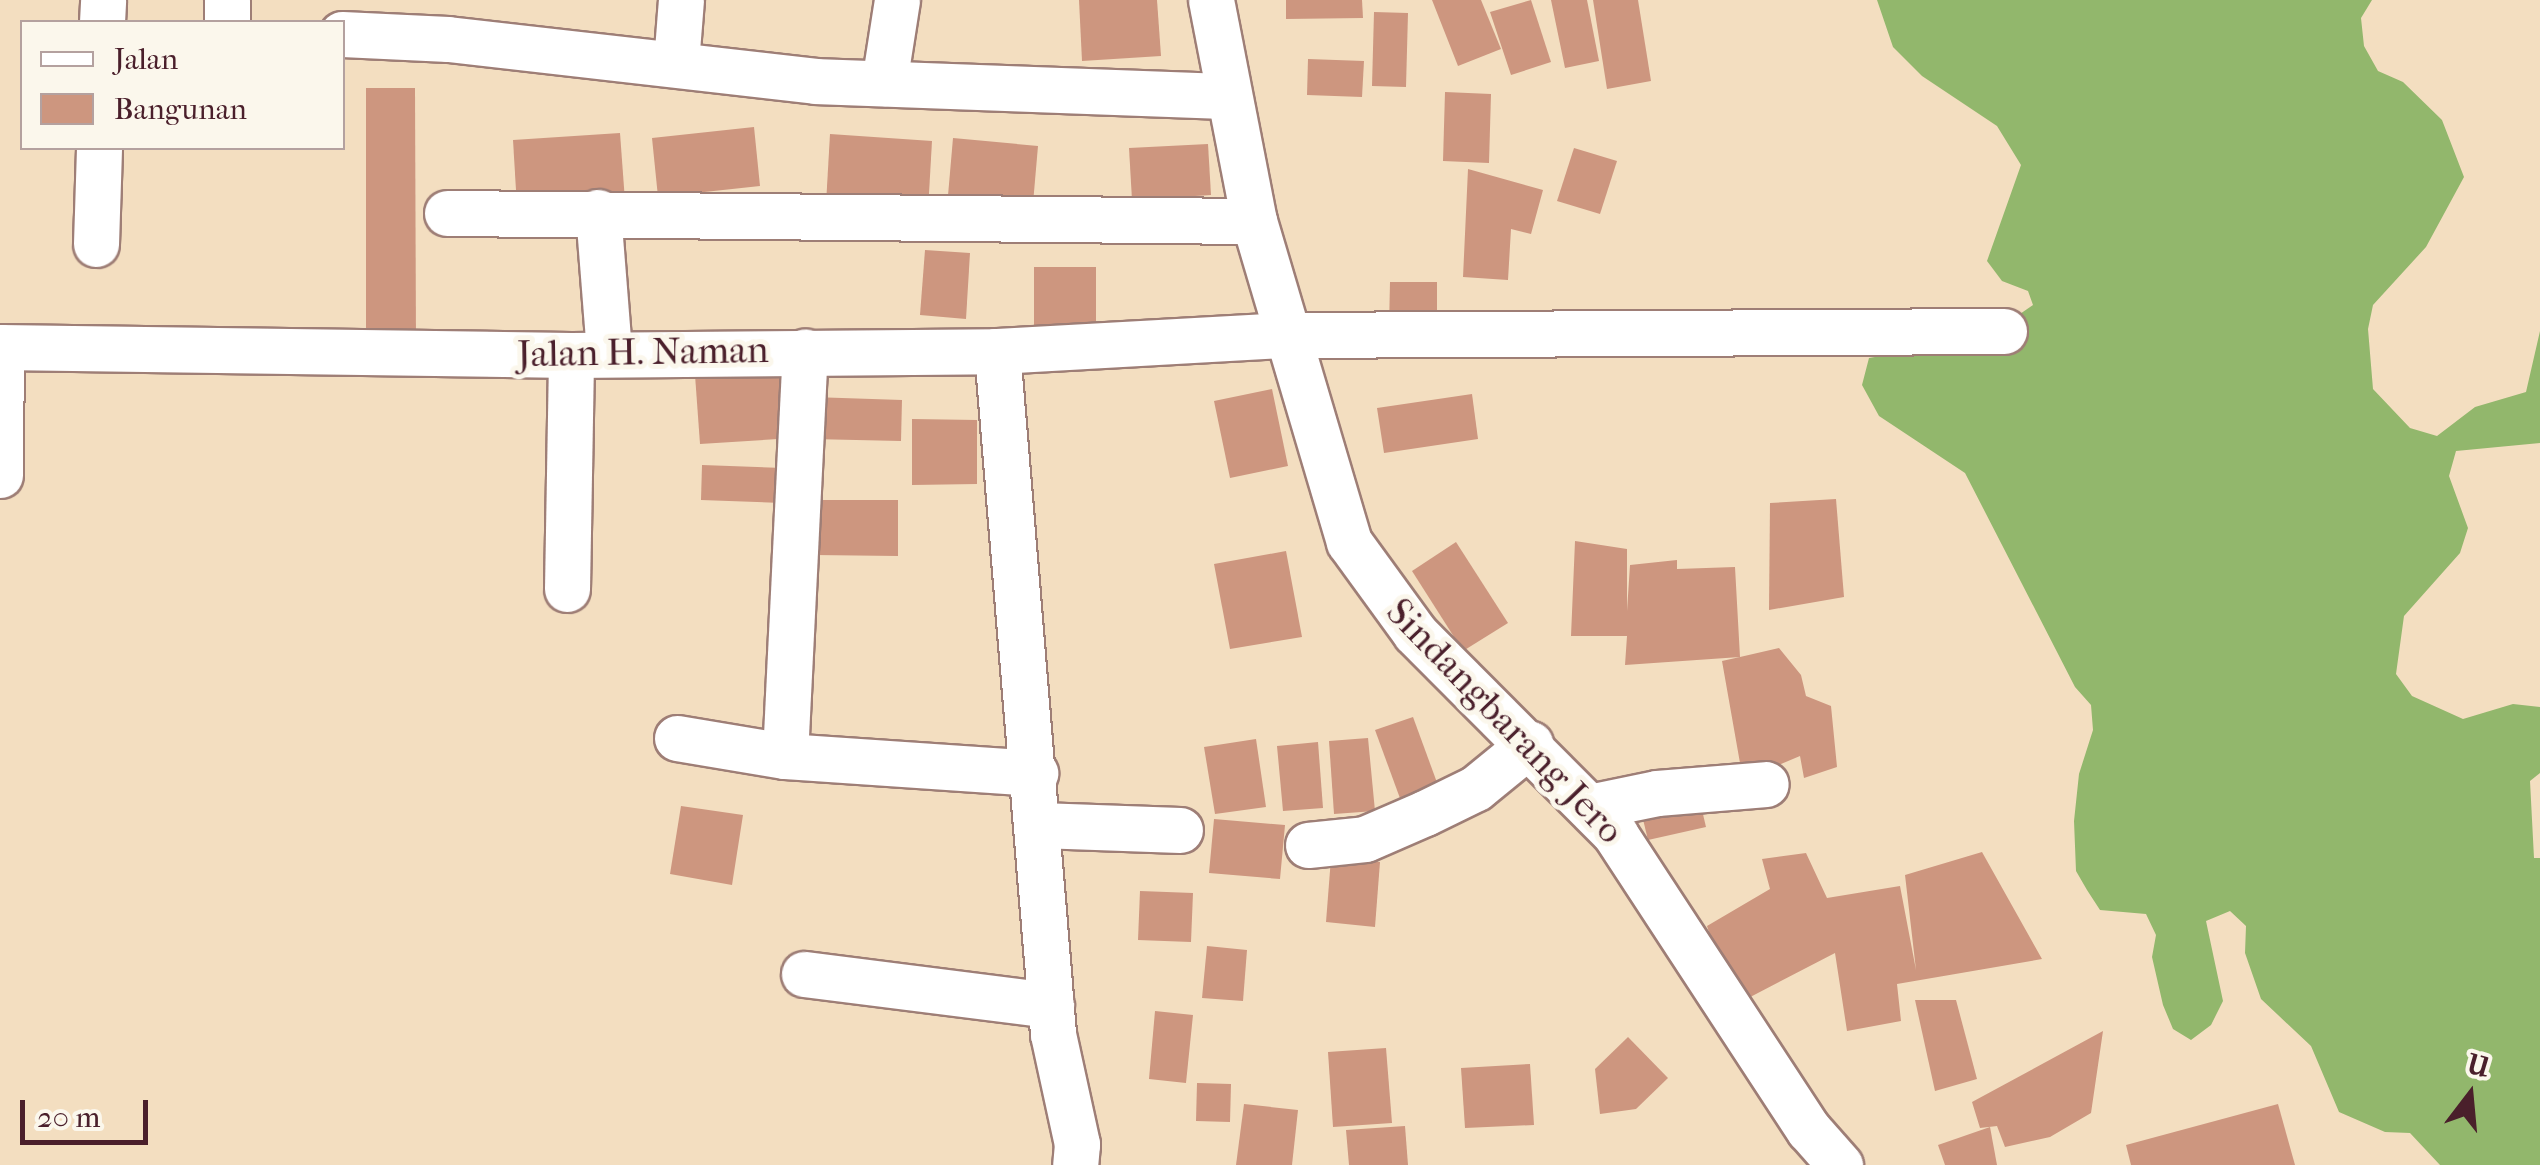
<!DOCTYPE html>
<style>
body{margin:0}
#map{position:relative;width:2540px;height:1165px;overflow:hidden;background:#f3dec0;font-family:"IM FELL French Canon",serif}
div>[style]{position:absolute}
.forest>*{inset:0;background:#92b76c}
.building>*{inset:0;background:#cd967f}
.roads{filter:drop-shadow(2px 0 #9e7e76) drop-shadow(-2px 0 #9e7e76) drop-shadow(0 2px #9e7e76) drop-shadow(0 -2px #9e7e76)}
.minor>*{height:45px;margin:-22.5px;padding:0 22.5px;transform-origin:22.5px;border-radius:22.5px;background:#fff}
span{translate:-50% -50%;white-space:nowrap;text-align:center;line-height:1.15;-webkit-text-stroke:10px #fbf7ec;paint-order:stroke}
.street-label{font-size:38px;color:#4a1f2b}
.legend{position:absolute;left:20px;top:20px;width:325px;height:130px;box-sizing:border-box;background:#fbf7ec;border:2px solid #b4a19f;margin:0;padding:12px 18px;list-style:none;font-size:30px;color:#4a1f2b}
.legend li{display:flex;align-items:center;gap:20px;height:50px}
.legend b{width:50px;border:2px solid #b4a19f}
.north{position:absolute;left:2420px;top:1045px;width:100px;height:100px;-webkit-text-stroke:8px #fbf7ec;paint-order:stroke;rotate:16deg;font-size:28px;font-weight:700;line-height:40px;text-align:center;color:#4a1f2b}
.north::after{content:'';display:block;margin:auto;width:35px;height:45px;background:#4a1f2b;clip-path:polygon(50% 0,100% 100%,50% 72%,0 100%)}
.scale{position:absolute;left:20px;top:1100px;width:128px;height:45px;box-sizing:border-box;border:5px solid #4a1f2b;border-top:0;padding-left:12px;font-size:30px;line-height:35px;white-space:nowrap;color:#4a1f2b;-webkit-text-stroke:8px #fbf7ec;paint-order:stroke}
</style>
<div id="map">
<div class="forest">
<i style="clip-path:polygon(1877px 0,2372px 0,2361px 18px,2364px 46px,2378px 71px,2403px 82px,2442px 120px,2464px 177px,2426px 247px,2373px 305px,2368px 329px,2373px 389px,2410px 428px,2437px 436px,2475px 407px,2526px 392px,2540px 331px,2540px 443px,2456px 451px,2449px 476px,2468px 528px,2460px 553px,2404px 616px,2396px 674px,2412px 696px,2463px 719px,2513px 704px,2540px 707px,2540px 773px,2530px 781px,2534px 858px,2540px 858px,2540px 1165px,2440px 1165px,2410px 1133px,2385px 1132px,2339px 1112px,2311px 1046px,2261px 999px,2245px 953px,2246px 926px,2230px 911px,2206px 921px,2223px 1001px,2211px 1025px,2191px 1040px,2173px 1029px,2163px 1005px,2152px 957px,2156px 935px,2146px 914px,2100px 910px,2087px 890px,2076px 871px,2074px 821px,2079px 774px,2093px 730px,2091px 705px,2075px 687px,1965px 473px,1879px 416px,1862px 385px,1869px 358px,1985px 338px,2033px 305px,2028px 291px,2002px 281px,1987px 261px,2021px 165px,1997px 126px,1922px 76px,1893px 47px)"></i>
</div>
<div class="building">
<i style="clip-path:polygon(1079px 0,1157px 0,1161px 56px,1082px 61px)"></i>
<i style="clip-path:polygon(1286px 0,1362px 0,1363px 18px,1286px 19px)"></i>
<i style="clip-path:polygon(1432px 0,1481px 0,1501px 49px,1458px 66px)"></i>
<i style="clip-path:polygon(1531px 0,1551px 62px,1511px 75px,1490px 12px)"></i>
<i style="clip-path:polygon(1551px 0,1587px 0,1599px 61px,1565px 68px)"></i>
<i style="clip-path:polygon(1593px 0,1638px 0,1651px 81px,1607px 89px)"></i>
<i style="clip-path:polygon(1374px 12px,1408px 13px,1406px 87px,1372px 86px)"></i>
<i style="clip-path:polygon(1308px 59px,1364px 61px,1362px 97px,1307px 95px)"></i>
<i style="clip-path:polygon(366px 88px,415px 88px,416px 345px,366px 345px)"></i>
<i style="clip-path:polygon(1445px 92px,1491px 94px,1489px 163px,1443px 161px)"></i>
<i style="clip-path:polygon(754px 127px,760px 186px,658px 197px,652px 138px)"></i>
<i style="clip-path:polygon(620px 133px,625px 201px,517px 207px,513px 140px)"></i>
<i style="clip-path:polygon(830px 134px,932px 141px,928px 211px,826px 204px)"></i>
<i style="clip-path:polygon(953px 138px,1038px 146px,1032px 215px,947px 207px)"></i>
<i style="clip-path:polygon(1208px 144px,1211px 195px,1132px 200px,1129px 148px)"></i>
<i style="clip-path:polygon(1574px 148px,1617px 161px,1600px 214px,1557px 201px)"></i>
<i style="clip-path:polygon(1468px 169px,1543px 190px,1531px 234px,1511px 229px,1508px 280px,1463px 277px)"></i>
<i style="clip-path:polygon(925px 250px,970px 253px,966px 319px,920px 315px)"></i>
<i style="clip-path:polygon(1034px 267px,1096px 267px,1096px 326px,1034px 326px)"></i>
<i style="clip-path:polygon(1390px 282px,1437px 282px,1437px 328px,1389px 328px)"></i>
<i style="clip-path:polygon(789px 369px,794px 438px,700px 444px,695px 375px)"></i>
<i style="clip-path:polygon(1272px 389px,1288px 466px,1230px 478px,1214px 401px)"></i>
<i style="clip-path:polygon(1472px 394px,1478px 439px,1384px 453px,1377px 408px)"></i>
<i style="clip-path:polygon(812px 397px,902px 400px,901px 441px,811px 439px)"></i>
<i style="clip-path:polygon(912px 419px,977px 420px,977px 484px,912px 485px)"></i>
<i style="clip-path:polygon(702px 465px,783px 468px,782px 503px,701px 500px)"></i>
<i style="clip-path:polygon(1836px 499px,1844px 597px,1769px 610px,1770px 503px)"></i>
<i style="clip-path:polygon(814px 500px,898px 500px,898px 556px,814px 555px)"></i>
<i style="clip-path:polygon(1575px 541px,1627px 549px,1627px 611px,1630px 565px,1677px 560px,1677px 569px,1735px 567px,1740px 657px,1779px 648px,1801px 675px,1806px 696px,1831px 706px,1837px 767px,1804px 778px,1800px 756px,1743px 780px,1722px 661px,1740px 657px,1625px 665px,1627px 636px,1571px 636px)"></i>
<i style="clip-path:polygon(1456px 542px,1508px 623px,1463px 651px,1412px 571px)"></i>
<i style="clip-path:polygon(1286px 551px,1302px 637px,1230px 649px,1214px 564px)"></i>
<i style="clip-path:polygon(1413px 717px,1439px 788px,1401px 801px,1375px 730px)"></i>
<i style="clip-path:polygon(1368px 738px,1375px 811px,1334px 814px,1329px 741px)"></i>
<i style="clip-path:polygon(1256px 739px,1266px 807px,1215px 814px,1204px 747px)"></i>
<i style="clip-path:polygon(1318px 742px,1323px 808px,1283px 811px,1277px 746px)"></i>
<i style="clip-path:polygon(1698px 793px,1706px 827px,1648px 840px,1640px 807px)"></i>
<i style="clip-path:polygon(681px 806px,743px 815px,732px 885px,670px 874px)"></i>
<i style="clip-path:polygon(1214px 819px,1285px 825px,1280px 879px,1209px 873px)"></i>
<i style="clip-path:polygon(1982px 852px,2042px 959px,1897px 984px,1901px 1021px,1847px 1031px,1835px 953px,1733px 1006px,1707px 926px,1770px 889px,1762px 859px,1806px 853px,1827px 898px,1900px 886px,1916px 970px,1905px 875px)"></i>
<i style="clip-path:polygon(1331px 858px,1380px 862px,1375px 927px,1326px 922px)"></i>
<i style="clip-path:polygon(1140px 891px,1193px 893px,1191px 942px,1138px 940px)"></i>
<i style="clip-path:polygon(1207px 946px,1247px 950px,1243px 1001px,1202px 998px)"></i>
<i style="clip-path:polygon(1915px 1000px,1956px 1000px,1977px 1079px,1935px 1091px)"></i>
<i style="clip-path:polygon(1155px 1011px,1193px 1015px,1186px 1083px,1149px 1079px)"></i>
<i style="clip-path:polygon(2103px 1031px,2091px 1113px,2050px 1137px,2005px 1147px,1997px 1126px,1980px 1128px,1972px 1102px)"></i>
<i style="clip-path:polygon(1628px 1037px,1668px 1078px,1636px 1109px,1600px 1114px,1595px 1069px)"></i>
<i style="clip-path:polygon(1386px 1048px,1392px 1123px,1333px 1127px,1328px 1052px)"></i>
<i style="clip-path:polygon(1530px 1064px,1534px 1125px,1465px 1128px,1461px 1068px)"></i>
<i style="clip-path:polygon(1197px 1083px,1231px 1084px,1230px 1122px,1196px 1121px)"></i>
<i style="clip-path:polygon(1244px 1104px,1298px 1110px,1292px 1165px,1236px 1165px)"></i>
<i style="clip-path:polygon(2278px 1104px,2295px 1165px,2131px 1165px,2126px 1145px)"></i>
<i style="clip-path:polygon(1405px 1126px,1408px 1165px,1349px 1165px,1346px 1130px)"></i>
<i style="clip-path:polygon(1990px 1127px,1997px 1165px,1945px 1165px,1938px 1145px)"></i>
</div>
<div class="roads">
<div class="minor">
<i style="left:1211px;top:0;width:225px;rotate:79deg"></i>
<i style="left:1254px;top:221px;width:335px;rotate:73.5deg"></i>
<i style="left:1349px;top:542px;width:112px;rotate:54deg"></i>
<i style="left:1415px;top:633px;width:284px;rotate:45.1deg"></i>
<i style="left:1615px;top:834px;width:354px;rotate:56.8deg"></i>
<i style="left:1809px;top:1130px;width:47px;rotate:48.5deg"></i>
<i style="left:102px;top:22px;width:22px;rotate:-87deg"></i>
<i style="left:227px;top:22px;width:22px;rotate:-90deg"></i>
<i style="left:342px;top:34px;width:106px;rotate:2.7deg"></i>
<i style="left:448px;top:39px;width:370px;rotate:6.5deg"></i>
<i style="left:816px;top:81px;width:413px;rotate:2.1deg"></i>
<i style="left:676px;top:63px;width:63px;rotate:-85.5deg"></i>
<i style="left:884px;top:83px;width:84px;rotate:-81.1deg"></i>
<i style="left:598px;top:212px;width:140px;rotate:85.5deg"></i>
<i style="left:447px;top:213px;width:807px;rotate:0.57deg"></i>
<i style="left:96px;top:244px;width:96px;rotate:-88.2deg"></i>
<i style="left:0;top:347px;width:571px;rotate:0.8deg"></i>
<i style="left:571px;top:355px;width:426px;rotate:-0.5deg"></i>
<i style="left:997px;top:351px;width:289px;rotate:-3.2deg"></i>
<i style="left:1286px;top:335px;width:718px;rotate:-0.32deg"></i>
<i style="left:997px;top:351px;width:685px;rotate:85.31deg"></i>
<i style="left:1053px;top:1034px;width:113px;rotate:77.7deg"></i>
<i style="left:1077px;top:1144px;width:21px;rotate:95deg"></i>
<i style="left:0;top:475px;width:128px;rotate:-89.6deg"></i>
<i style="left:567px;top:589px;width:234px;rotate:-89deg"></i>
<i style="left:677px;top:738px;width:109px;rotate:9.5deg"></i>
<i style="left:785px;top:756px;width:251px;rotate:3.9deg"></i>
<i style="left:785px;top:756px;width:405px;rotate:-87.2deg"></i>
<i style="left:1589px;top:807px;width:69px;rotate:-11.6deg"></i>
<i style="left:1657px;top:793px;width:109px;rotate:-4.7deg"></i>
<i style="left:1039px;top:825px;width:141px;rotate:2deg"></i>
<i style="left:1308px;top:845px;width:57px;rotate:-6deg"></i>
<i style="left:1365px;top:839px;width:65px;rotate:-23.4deg"></i>
<i style="left:1425px;top:813px;width:57px;rotate:-26.1deg"></i>
<i style="left:1476px;top:788px;width:70px;rotate:-39.2deg"></i>
<i style="left:804px;top:974px;width:249px;rotate:7.2deg"></i>
</div>
</div>
<div class="street-label">
<span style="left:643px;top:352px;rotate:-1deg">Jalan H. Naman</span>
<span style="left:1505px;top:721px;rotate:46deg">Sindangbarang Jero</span>
</div>
<ul class="legend">
<li><b style="height:12px;background:#fff"></b>Jalan</li>
<li><b style="height:28px;background:#cd967f"></b>Bangunan</li>
</ul>
<div class="north">U</div>
<div class="scale">20 m</div>
</div>
